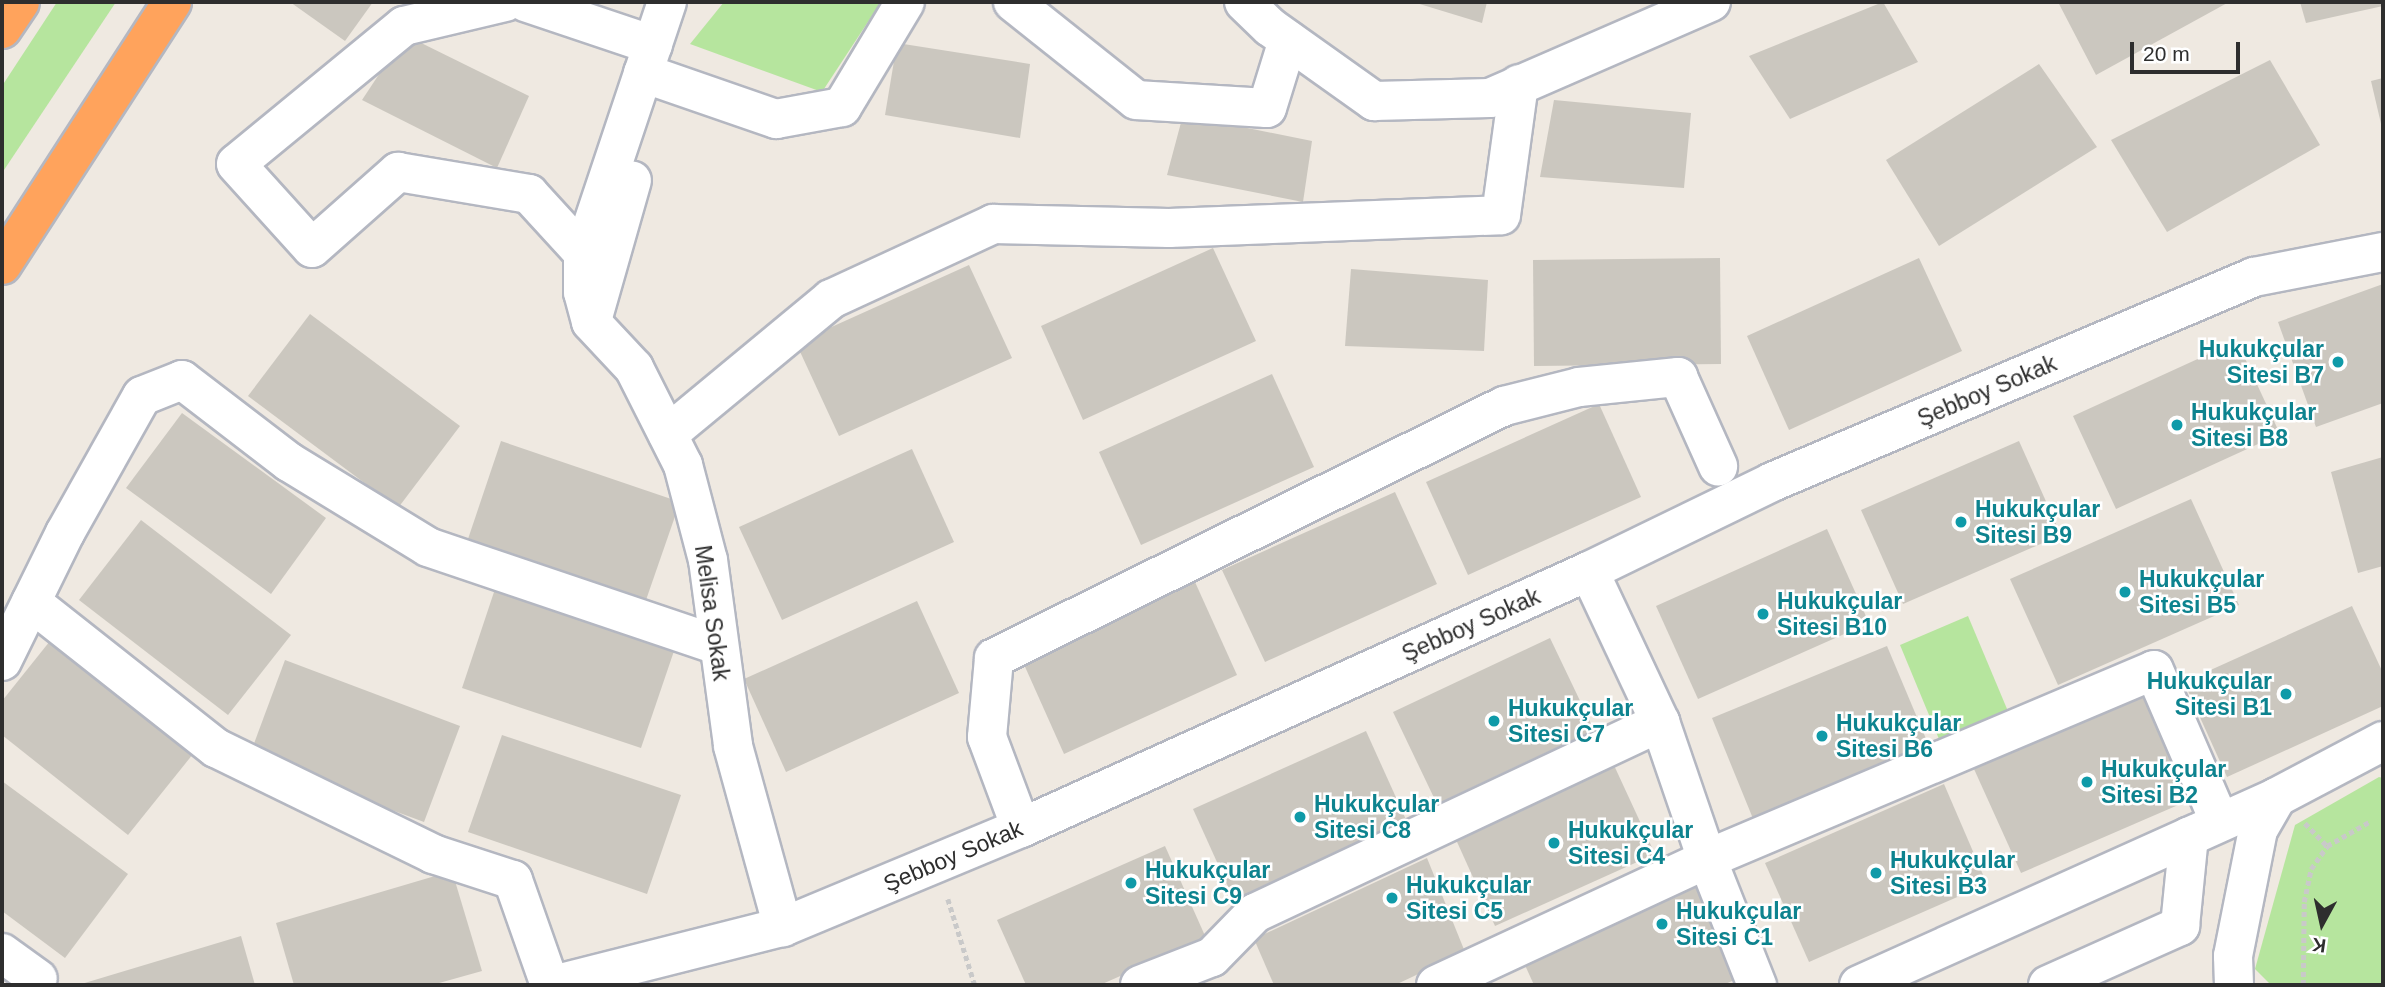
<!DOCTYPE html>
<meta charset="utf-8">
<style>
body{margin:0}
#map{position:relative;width:2385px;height:987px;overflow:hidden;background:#efe9e1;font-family:Arial,sans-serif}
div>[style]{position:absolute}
.green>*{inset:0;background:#b6e59e}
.building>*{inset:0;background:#cbc7bf}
.path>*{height:4.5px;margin-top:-2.25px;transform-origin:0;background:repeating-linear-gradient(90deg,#c9c9c9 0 5px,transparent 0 8.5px)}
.roads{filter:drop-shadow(2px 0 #b4b7c1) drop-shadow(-2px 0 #b4b7c1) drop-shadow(0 2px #b4b7c1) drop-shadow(0 -2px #b4b7c1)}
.minor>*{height:38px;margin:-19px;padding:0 19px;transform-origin:19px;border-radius:19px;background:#fff}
.highway>*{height:38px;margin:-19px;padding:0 19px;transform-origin:19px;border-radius:19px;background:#ffa35c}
.dots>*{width:19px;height:19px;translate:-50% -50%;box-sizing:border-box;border:4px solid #fff;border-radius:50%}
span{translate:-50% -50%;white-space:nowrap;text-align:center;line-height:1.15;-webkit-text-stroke:5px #fff;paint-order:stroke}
.culture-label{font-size:23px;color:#0d838f;font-weight:700}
.right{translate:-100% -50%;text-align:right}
.left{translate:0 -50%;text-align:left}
.street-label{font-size:23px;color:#2e2e2e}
.frame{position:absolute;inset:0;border:4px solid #2e2e2e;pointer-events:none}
.north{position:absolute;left:2287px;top:889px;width:70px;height:70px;-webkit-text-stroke:5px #fff;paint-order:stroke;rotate:188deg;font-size:19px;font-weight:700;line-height:28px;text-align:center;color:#2e2e2e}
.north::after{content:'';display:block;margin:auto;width:24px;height:32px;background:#2e2e2e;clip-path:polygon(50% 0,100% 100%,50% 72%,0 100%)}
.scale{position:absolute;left:2130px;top:42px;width:110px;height:32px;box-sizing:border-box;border:4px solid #2e2e2e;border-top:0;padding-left:9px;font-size:21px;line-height:24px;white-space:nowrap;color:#2e2e2e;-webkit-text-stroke:5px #fff;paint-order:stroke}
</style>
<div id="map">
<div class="green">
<i style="clip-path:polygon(57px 2px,116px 2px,2px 173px,2px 86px)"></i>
<i style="clip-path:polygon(724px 2px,881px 2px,822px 92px,690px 44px)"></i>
<i style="clip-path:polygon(1968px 616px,2015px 728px,1946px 756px,1900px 645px)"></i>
<i style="clip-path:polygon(2379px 777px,2383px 778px,2383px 985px,2271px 985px,2255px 969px,2295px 825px)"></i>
</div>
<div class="building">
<i style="clip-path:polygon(290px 2px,373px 2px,345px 41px)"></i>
<i style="clip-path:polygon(1413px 2px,1487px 2px,1482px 23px)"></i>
<i style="clip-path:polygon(1883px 2px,1918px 62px,1790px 119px,1749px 56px)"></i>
<i style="clip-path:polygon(2058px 2px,2229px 2px,2096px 75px)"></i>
<i style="clip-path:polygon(2300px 2px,2383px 2px,2383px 6px,2306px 23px)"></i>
<i style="clip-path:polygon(405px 35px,529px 96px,497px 168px,362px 100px)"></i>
<i style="clip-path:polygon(897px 43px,1030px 64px,1020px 138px,885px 115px)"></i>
<i style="clip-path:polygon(2270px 60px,2320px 145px,2167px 232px,2111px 140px)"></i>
<i style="clip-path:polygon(2039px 64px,2097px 147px,1939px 246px,1886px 160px)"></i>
<i style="clip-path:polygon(2383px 78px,2383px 128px,2382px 128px,2371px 81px)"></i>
<i style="clip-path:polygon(1554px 100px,1691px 113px,1684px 188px,1540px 177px)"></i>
<i style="clip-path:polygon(1183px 115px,1312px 141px,1303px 202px,1167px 175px)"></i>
<i style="clip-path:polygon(1213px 248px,1256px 341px,1083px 420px,1041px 326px)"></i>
<i style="clip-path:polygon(1720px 258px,1721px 364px,1534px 366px,1533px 260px)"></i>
<i style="clip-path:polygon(1919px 258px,1962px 351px,1789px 430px,1747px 336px)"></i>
<i style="clip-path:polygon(969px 265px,1012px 358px,839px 436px,796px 343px)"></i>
<i style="clip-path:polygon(1351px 269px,1488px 280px,1484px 351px,1345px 346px)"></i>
<i style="clip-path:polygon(2383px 284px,2383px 403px,2316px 427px,2278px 322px)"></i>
<i style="clip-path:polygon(310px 314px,460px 426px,398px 508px,248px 396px)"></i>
<i style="clip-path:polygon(2237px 341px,2280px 434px,2116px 509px,2073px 416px)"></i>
<i style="clip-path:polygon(1272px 374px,1314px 467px,1141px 545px,1099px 452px)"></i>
<i style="clip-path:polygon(1599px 404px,1641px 497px,1468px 575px,1426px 482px)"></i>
<i style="clip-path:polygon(182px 413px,326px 518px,271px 594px,126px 488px)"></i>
<i style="clip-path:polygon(501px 441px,680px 502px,646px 600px,468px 539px)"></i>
<i style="clip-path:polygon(2019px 441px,2061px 535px,1903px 604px,1861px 510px)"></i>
<i style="clip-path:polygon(912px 449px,954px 542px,782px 620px,739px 527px)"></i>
<i style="clip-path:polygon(2383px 457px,2383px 566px,2358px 573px,2331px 472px)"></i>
<i style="clip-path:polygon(1395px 492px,1437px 584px,1265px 662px,1222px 570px)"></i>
<i style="clip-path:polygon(2191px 499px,2239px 605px,2058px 685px,2010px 579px)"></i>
<i style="clip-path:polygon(141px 520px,291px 635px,228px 715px,79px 600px)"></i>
<i style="clip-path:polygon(1827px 529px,1869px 623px,1698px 699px,1656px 606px)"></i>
<i style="clip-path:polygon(1195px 582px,1237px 675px,1064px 754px,1022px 660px)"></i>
<i style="clip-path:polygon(495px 589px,674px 651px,641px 748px,462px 688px)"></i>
<i style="clip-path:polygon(917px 601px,959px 693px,786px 772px,744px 679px)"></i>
<i style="clip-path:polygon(2352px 606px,2383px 673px,2383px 706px,2227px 777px,2184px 682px)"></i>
<i style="clip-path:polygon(1550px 638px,1594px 730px,1437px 804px,1393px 712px)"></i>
<i style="clip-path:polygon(50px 641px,193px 754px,128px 835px,2px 735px,2px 701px)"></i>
<i style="clip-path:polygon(1887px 646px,1932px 753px,1756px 826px,1712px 718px)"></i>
<i style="clip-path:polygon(285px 660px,460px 726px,424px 822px,249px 757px)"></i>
<i style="clip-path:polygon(2153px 690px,2199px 796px,2021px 873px,1974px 769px)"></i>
<i style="clip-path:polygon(1366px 731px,1408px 824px,1235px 902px,1193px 809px)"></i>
<i style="clip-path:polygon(502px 735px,681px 795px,647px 894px,468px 832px)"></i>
<i style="clip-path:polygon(1612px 761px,1655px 854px,1495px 926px,1453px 833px)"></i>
<i style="clip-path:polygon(2px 781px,128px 874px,65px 958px,2px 911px)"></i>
<i style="clip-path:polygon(1944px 784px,1987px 884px,1809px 962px,1765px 863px)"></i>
<i style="clip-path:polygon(1165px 846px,1206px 938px,1100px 985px,1026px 985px,997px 920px)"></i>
<i style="clip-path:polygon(1427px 858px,1465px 952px,1395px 985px,1274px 985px,1254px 939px)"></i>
<i style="clip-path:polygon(452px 871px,482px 971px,432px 985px,294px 985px,276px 923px)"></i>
<i style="clip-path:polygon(1696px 885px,1739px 978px,1723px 985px,1534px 985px,1524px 963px)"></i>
<i style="clip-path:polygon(241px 936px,255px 985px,78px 985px)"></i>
</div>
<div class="path">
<i style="left:2305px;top:823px;width:32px;rotate:46deg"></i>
<i style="left:948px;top:899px;width:90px;rotate:72.6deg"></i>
<i style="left:2303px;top:985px;width:83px;rotate:-89.3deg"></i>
<i style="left:2304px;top:902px;width:34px;rotate:-78deg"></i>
<i style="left:2311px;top:869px;width:28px;rotate:-55deg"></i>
<i style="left:2327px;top:846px;width:48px;rotate:-29.7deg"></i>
</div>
<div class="roads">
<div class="minor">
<i style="left:505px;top:2px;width:104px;rotate:166.6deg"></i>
<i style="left:404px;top:26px;width:217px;rotate:140.6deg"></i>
<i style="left:236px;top:164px;width:113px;rotate:47.9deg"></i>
<i style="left:312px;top:248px;width:115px;rotate:-41.5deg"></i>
<i style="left:398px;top:172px;width:133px;rotate:9.5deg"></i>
<i style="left:529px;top:194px;width:80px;rotate:47.5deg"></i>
<i style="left:525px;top:2px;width:135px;rotate:18.6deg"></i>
<i style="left:667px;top:2px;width:265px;rotate:108.5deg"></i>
<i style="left:583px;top:253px;width:39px;rotate:90deg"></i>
<i style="left:583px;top:292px;width:31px;rotate:75deg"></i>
<i style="left:591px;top:322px;width:63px;rotate:46.9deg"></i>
<i style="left:634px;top:368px;width:109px;rotate:63.2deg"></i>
<i style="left:683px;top:465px;width:98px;rotate:75.3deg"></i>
<i style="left:708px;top:560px;width:188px;rotate:82.3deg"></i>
<i style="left:733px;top:746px;width:188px;rotate:74.6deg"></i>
<i style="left:1013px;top:2px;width:157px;rotate:38.5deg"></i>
<i style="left:1136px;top:100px;width:131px;rotate:3.5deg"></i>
<i style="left:1267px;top:108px;width:71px;rotate:-72.8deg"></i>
<i style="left:1244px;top:2px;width:36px;rotate:44deg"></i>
<i style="left:1270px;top:27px;width:128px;rotate:35.4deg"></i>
<i style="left:1374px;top:101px;width:116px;rotate:-1.5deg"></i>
<i style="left:1490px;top:98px;width:241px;rotate:-23.5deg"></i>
<i style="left:643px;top:73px;width:141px;rotate:19.1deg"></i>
<i style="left:776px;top:119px;width:67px;rotate:-10.3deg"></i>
<i style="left:842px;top:107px;width:122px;rotate:-59deg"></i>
<i style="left:593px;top:317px;width:142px;rotate:-74.1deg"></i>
<i style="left:668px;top:434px;width:212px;rotate:-39.6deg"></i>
<i style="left:831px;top:299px;width:179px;rotate:-24.8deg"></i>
<i style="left:993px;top:224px;width:176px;rotate:1.3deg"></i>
<i style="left:1169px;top:228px;width:332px;rotate:-2.2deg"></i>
<i style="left:1501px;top:215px;width:132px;rotate:-82.2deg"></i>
<i style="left:1589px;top:571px;width:167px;rotate:64.8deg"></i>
<i style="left:1660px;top:722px;width:145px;rotate:71.1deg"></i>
<i style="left:1707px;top:859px;width:136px;rotate:68.4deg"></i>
<i style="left:31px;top:602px;width:236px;rotate:38.3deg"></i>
<i style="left:216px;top:748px;width:242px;rotate:26deg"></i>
<i style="left:433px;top:854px;width:84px;rotate:18deg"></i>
<i style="left:513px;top:880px;width:111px;rotate:70.6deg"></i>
<i style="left:2px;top:661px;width:143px;rotate:-63.8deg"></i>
<i style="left:65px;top:533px;width:157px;rotate:-60.7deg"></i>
<i style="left:142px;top:396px;width:43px;rotate:-21.8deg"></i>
<i style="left:182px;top:380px;width:135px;rotate:37.5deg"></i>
<i style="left:289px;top:462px;width:163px;rotate:31.4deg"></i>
<i style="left:428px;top:547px;width:303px;rotate:18.7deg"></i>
<i style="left:1021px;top:828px;width:97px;rotate:-110.5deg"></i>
<i style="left:987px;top:737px;width:79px;rotate:-84.9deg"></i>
<i style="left:994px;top:658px;width:569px;rotate:-26.29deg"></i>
<i style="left:1504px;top:406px;width:77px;rotate:-14.2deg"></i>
<i style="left:1579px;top:387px;width:100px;rotate:-5.8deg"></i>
<i style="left:1678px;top:377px;width:98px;rotate:65.8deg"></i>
<i style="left:2px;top:953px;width:44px;rotate:35.8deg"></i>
<i style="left:553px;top:985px;width:237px;rotate:-14.2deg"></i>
<i style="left:783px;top:927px;width:258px;rotate:-22.6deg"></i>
<i style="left:1021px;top:828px;width:623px;rotate:-24.35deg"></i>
<i style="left:1589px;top:571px;width:203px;rotate:-25.9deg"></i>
<i style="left:1772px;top:482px;width:524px;rotate:-23.04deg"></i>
<i style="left:2254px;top:277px;width:131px;rotate:-11deg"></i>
<i style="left:1140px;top:985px;width:77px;rotate:-21.3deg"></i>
<i style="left:1212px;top:957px;width:62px;rotate:-45.7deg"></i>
<i style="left:1255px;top:913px;width:448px;rotate:-25.2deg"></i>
<i style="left:1436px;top:985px;width:299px;rotate:-24.9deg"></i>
<i style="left:1707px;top:859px;width:485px;rotate:-22.9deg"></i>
<i style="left:2154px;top:670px;width:163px;rotate:66.6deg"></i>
<i style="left:1859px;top:985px;width:458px;rotate:-24.2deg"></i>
<i style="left:2277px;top:797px;width:120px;rotate:-27.8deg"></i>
<i style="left:2048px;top:985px;width:145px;rotate:-24.1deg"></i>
<i style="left:2180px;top:926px;width:90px;rotate:-84.3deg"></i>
<i style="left:2234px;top:985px;width:29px;rotate:-92deg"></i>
<i style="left:2233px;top:956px;width:128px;rotate:-78.8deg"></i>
<i style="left:2258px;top:830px;width:38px;rotate:-60deg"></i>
</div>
<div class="highway">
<i style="left:2px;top:29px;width:32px;rotate:-56deg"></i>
<i style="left:2px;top:265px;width:313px;rotate:-57.1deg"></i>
</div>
</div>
<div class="dots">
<i style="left:2338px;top:362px;background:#0f9aa8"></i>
<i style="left:2177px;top:425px;background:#0f9aa8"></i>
<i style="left:1961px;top:522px;background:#0f9aa8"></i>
<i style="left:2125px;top:592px;background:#0f9aa8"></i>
<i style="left:1763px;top:614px;background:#0f9aa8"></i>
<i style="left:2286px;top:694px;background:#0f9aa8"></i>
<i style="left:1494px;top:721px;background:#0f9aa8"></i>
<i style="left:1822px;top:736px;background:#0f9aa8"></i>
<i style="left:2087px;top:782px;background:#0f9aa8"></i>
<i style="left:1300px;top:817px;background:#0f9aa8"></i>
<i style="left:1554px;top:843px;background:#0f9aa8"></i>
<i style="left:1876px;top:873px;background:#0f9aa8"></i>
<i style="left:1131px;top:883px;background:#0f9aa8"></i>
<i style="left:1392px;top:898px;background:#0f9aa8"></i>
<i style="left:1662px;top:924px;background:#0f9aa8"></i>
</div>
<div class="culture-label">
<span class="right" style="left:2324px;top:362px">Hukukçular<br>Sitesi B7</span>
<span class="left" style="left:2191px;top:425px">Hukukçular<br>Sitesi B8</span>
<span class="left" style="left:1975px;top:522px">Hukukçular<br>Sitesi B9</span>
<span class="left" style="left:2139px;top:592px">Hukukçular<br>Sitesi B5</span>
<span class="left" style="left:1777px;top:614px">Hukukçular<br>Sitesi B10</span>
<span class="right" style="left:2272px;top:694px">Hukukçular<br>Sitesi B1</span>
<span class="left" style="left:1508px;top:721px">Hukukçular<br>Sitesi C7</span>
<span class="left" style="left:1836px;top:736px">Hukukçular<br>Sitesi B6</span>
<span class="left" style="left:2101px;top:782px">Hukukçular<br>Sitesi B2</span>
<span class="left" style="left:1314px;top:817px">Hukukçular<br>Sitesi C8</span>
<span class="left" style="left:1568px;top:843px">Hukukçular<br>Sitesi C4</span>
<span class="left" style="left:1890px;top:873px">Hukukçular<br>Sitesi B3</span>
<span class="left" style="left:1145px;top:883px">Hukukçular<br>Sitesi C9</span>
<span class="left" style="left:1406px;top:898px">Hukukçular<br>Sitesi C5</span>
<span class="left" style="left:1676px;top:924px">Hukukçular<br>Sitesi C1</span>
</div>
<div class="street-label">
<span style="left:1987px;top:391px;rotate:-23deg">Şebboy Sokak</span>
<span style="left:712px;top:613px;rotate:82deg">Melisa Sokak</span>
<span style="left:1471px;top:625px;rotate:-24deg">Şebboy Sokak</span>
<span style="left:953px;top:856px;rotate:-23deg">Şebboy Sokak</span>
</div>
<div class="frame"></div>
<div class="north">K</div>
<div class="scale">20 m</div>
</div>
